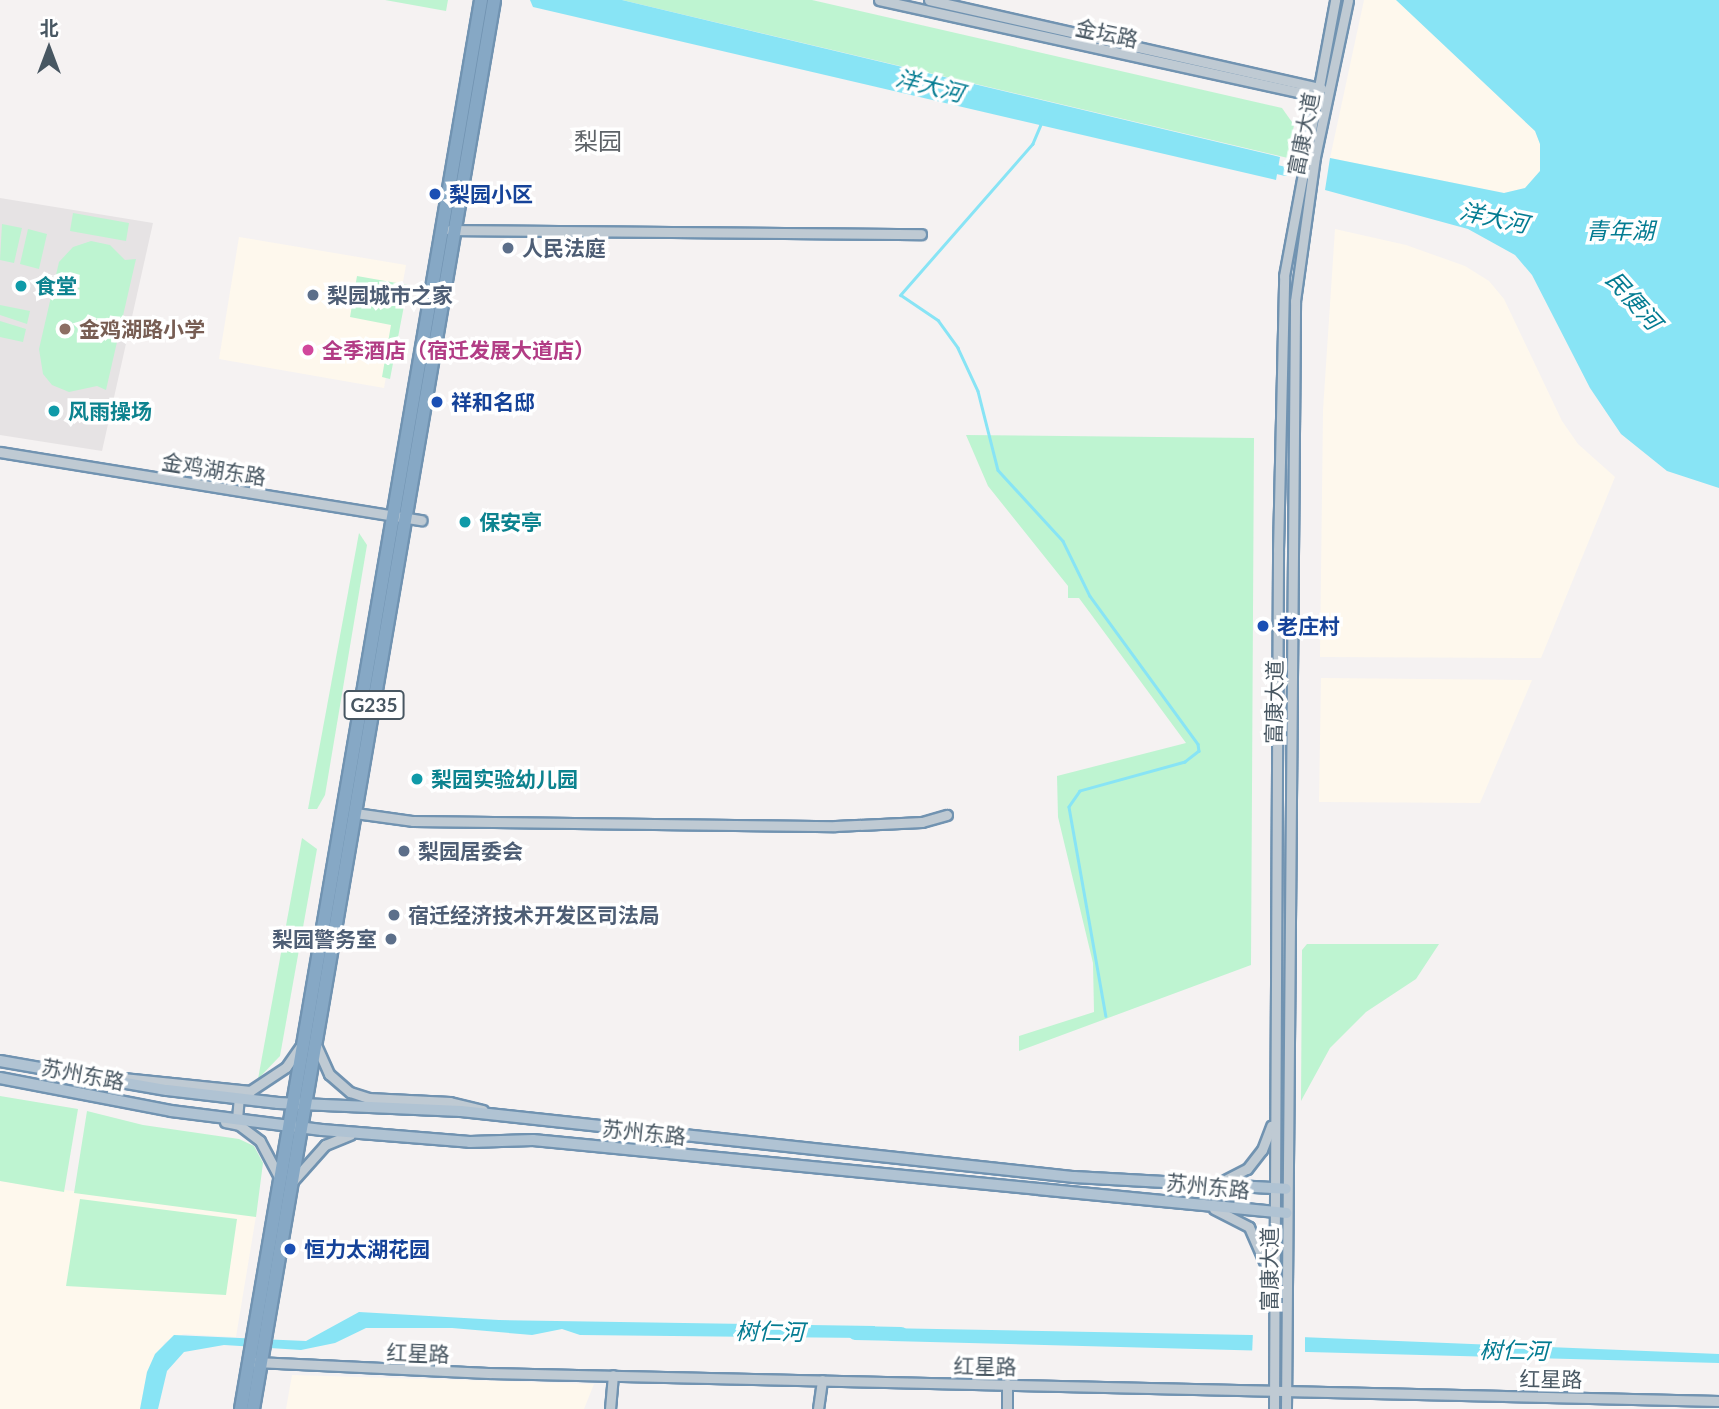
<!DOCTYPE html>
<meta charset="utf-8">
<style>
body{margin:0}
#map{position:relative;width:1719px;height:1409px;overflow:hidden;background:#f5f2f2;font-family:Lato,"Noto Sans SC",sans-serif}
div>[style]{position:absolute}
.commercial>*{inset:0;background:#fef8ed}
.education>*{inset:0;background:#e6e3e4}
.green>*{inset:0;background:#bef4d1}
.water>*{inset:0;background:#88e4f5}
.pier>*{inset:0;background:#f5f2f2}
.stream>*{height:2.5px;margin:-1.25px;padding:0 1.25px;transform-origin:1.25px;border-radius:1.25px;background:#88e4f5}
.canal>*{height:9px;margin:-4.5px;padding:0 4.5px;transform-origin:4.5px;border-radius:4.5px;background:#88e4f5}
.river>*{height:14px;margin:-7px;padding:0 7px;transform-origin:7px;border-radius:7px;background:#88e4f5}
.roads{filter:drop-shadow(2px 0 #7193b1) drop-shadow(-2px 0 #7193b1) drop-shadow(0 2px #7193b1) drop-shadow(0 -2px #7193b1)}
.minor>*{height:9px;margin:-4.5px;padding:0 4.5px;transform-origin:4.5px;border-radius:4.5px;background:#bfcad3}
.major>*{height:10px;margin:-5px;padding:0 5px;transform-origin:5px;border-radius:5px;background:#b0c3d3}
.highway>*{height:12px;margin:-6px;padding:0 6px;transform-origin:6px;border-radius:6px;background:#86a8c5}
.dots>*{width:19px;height:19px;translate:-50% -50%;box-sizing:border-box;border:4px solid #fff;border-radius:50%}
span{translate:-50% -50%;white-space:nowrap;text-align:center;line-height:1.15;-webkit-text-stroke:7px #fff;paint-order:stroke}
.shield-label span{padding:2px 5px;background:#fff;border:2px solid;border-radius:5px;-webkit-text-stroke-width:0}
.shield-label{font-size:19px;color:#485762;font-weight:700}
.street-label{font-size:21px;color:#485762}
.transit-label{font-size:21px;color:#164399;font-weight:700}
.left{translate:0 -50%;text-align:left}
.service-label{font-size:21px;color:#4e5e75;font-weight:700}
.right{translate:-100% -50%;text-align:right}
.culture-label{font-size:21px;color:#0d838f;font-weight:700}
.education-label{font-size:21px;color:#785e54;font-weight:700}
.hotel-label{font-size:21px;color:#b23c85;font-weight:700}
.water-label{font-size:23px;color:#047c92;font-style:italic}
.quarter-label{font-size:24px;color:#5e6368}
.north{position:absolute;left:14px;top:14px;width:70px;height:70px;-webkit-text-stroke:5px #fff;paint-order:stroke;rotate:0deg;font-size:19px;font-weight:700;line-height:28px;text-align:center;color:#485762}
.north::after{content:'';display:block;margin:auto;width:24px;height:32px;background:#485762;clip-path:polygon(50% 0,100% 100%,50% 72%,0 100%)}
</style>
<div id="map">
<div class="commercial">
<i style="clip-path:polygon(1364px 0,1397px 0,1535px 131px,1540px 144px,1540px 171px,1525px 188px,1504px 193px,1330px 158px)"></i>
<i style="clip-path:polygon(1335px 229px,1406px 245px,1465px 266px,1489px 281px,1504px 299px,1562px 421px,1578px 444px,1615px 477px,1541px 658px,1320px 657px,1323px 410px)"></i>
<i style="clip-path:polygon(239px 237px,406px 265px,384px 388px,219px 359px)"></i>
<i style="clip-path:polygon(1321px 678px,1532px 680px,1480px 803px,1319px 802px)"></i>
<i style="clip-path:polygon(0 1181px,256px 1216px,236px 1337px,184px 1334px,165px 1342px,147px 1372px,140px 1409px,0 1409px)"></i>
<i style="clip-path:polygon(292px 1375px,594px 1384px,584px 1409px,286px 1409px)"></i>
</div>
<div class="education">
<i style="clip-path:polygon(0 198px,153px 223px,102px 451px,0 435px)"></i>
</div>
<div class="green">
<i style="clip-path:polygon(385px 0,448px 0,446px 11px)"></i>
<i style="clip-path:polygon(622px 0,812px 0,1282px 108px,1294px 125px,1288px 158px)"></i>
<i style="clip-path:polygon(73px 213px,129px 223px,126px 241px,70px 231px)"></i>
<i style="clip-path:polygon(2px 224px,22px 228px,14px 263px,0 260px)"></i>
<i style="clip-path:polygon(28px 229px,47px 234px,39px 269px,20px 264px)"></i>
<i style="clip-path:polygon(91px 241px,110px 245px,125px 260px,136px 259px,106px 390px,97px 386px,69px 392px,52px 385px,43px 374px,39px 349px,59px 262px,73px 247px)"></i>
<i style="clip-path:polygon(357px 276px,408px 285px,390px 379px,382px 377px,391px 325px,350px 317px)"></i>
<i style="clip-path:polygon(0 305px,30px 311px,27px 324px,0 315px)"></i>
<i style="clip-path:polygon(0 321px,26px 329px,23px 342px,0 337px)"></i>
<i style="clip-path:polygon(966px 435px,1254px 438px,1251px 965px,1019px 1051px,1019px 1036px,1094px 1012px,1093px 963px,1058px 817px,1057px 776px,1186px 743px,1079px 598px,1068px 598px,1068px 586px,988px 486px)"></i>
<i style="clip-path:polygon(359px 533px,367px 545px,325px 795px,317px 809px,308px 809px)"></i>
<i style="clip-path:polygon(302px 838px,317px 849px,280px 1056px,258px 1079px)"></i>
<i style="clip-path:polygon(1307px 944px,1439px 944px,1416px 979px,1366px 1012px,1330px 1048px,1301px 1101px,1302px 950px)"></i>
<i style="clip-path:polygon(0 1096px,78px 1109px,64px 1192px,0 1181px)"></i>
<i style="clip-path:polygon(87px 1111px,143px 1125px,239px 1139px,254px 1146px,263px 1163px,256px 1217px,74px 1193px)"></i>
<i style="clip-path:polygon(80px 1199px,237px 1219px,226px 1295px,66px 1286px)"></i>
</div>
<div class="water">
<i style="clip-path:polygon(530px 0,622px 0,1280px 157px,1276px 180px,533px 7px)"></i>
<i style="clip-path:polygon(1396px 0,1719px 0,1719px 488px,1667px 471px,1621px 434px,1590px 388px,1532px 275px,1515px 255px,1468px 229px,1325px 190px,1330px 158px,1504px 193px,1525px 188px,1540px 171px,1540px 144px,1535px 131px)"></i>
<i style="clip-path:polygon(359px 1312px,499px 1320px,875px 1326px,874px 1337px,868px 1338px,580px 1335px,562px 1329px,532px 1335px,452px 1328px,366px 1328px,335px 1343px,301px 1350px,224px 1345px,184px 1352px,167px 1371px,158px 1409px,140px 1409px,147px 1372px,155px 1354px,174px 1335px,306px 1341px)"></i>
<i style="clip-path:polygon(883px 1328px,1251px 1335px,1719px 1354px,1719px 1363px,891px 1341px,882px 1338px)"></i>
</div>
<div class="pier">
<i style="clip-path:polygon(1253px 1332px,1305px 1335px,1305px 1357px,1252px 1355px)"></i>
</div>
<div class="stream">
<i style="left:1043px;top:120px;width:26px;rotate:113deg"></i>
<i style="left:1033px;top:144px;width:201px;rotate:131.2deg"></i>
<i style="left:901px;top:295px;width:45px;rotate:34deg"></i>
<i style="left:938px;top:320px;width:34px;rotate:54deg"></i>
<i style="left:958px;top:348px;width:47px;rotate:65.1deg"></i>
<i style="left:978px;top:391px;width:81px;rotate:75.8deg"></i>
<i style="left:998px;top:470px;width:96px;rotate:47.5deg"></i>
<i style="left:1063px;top:541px;width:61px;rotate:63.9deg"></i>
<i style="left:1090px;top:596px;width:183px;rotate:53.9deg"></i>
<i style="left:1198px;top:744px;width:7px;rotate:82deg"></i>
<i style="left:1199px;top:751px;width:18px;rotate:142deg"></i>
<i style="left:1185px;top:762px;width:109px;rotate:164.6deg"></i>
<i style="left:1080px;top:791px;width:19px;rotate:125deg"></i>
<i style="left:1069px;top:807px;width:212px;rotate:80deg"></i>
</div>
<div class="canal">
<i style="left:1268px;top:167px;width:17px;rotate:13deg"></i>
</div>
<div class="river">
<i style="left:855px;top:1333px;width:46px;rotate:1.2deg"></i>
</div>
<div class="roads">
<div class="minor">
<i style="left:879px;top:0;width:451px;rotate:12.4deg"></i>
<i style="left:929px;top:0;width:402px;rotate:12.7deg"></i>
<i style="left:450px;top:230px;width:471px;rotate:0.5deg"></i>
<i style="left:0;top:452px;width:427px;rotate:9.2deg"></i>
<i style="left:355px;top:813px;width:59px;rotate:7.9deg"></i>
<i style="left:413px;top:821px;width:422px;rotate:0.7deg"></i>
<i style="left:835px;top:826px;width:87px;rotate:-2.6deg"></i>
<i style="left:922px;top:822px;width:26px;rotate:-16deg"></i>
<i style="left:317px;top:1047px;width:30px;rotate:66deg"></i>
<i style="left:329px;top:1074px;width:28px;rotate:41deg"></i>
<i style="left:350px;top:1092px;width:19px;rotate:18deg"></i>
<i style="left:368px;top:1098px;width:82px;rotate:2.8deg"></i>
<i style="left:450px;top:1102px;width:34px;rotate:14deg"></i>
<i style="left:113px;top:1077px;width:138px;rotate:5.8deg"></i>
<i style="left:250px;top:1091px;width:43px;rotate:-33.7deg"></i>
<i style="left:286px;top:1067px;width:24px;rotate:-55deg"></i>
<i style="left:237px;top:1119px;width:21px;rotate:-85deg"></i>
<i style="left:225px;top:1122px;width:14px;rotate:12deg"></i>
<i style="left:239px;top:1125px;width:26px;rotate:37deg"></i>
<i style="left:260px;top:1141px;width:40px;rotate:62deg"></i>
<i style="left:292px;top:1182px;width:50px;rotate:-48.3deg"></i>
<i style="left:325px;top:1145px;width:27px;rotate:-22deg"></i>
<i style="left:1221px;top:1182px;width:29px;rotate:-27deg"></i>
<i style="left:1247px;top:1169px;width:24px;rotate:-52deg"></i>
<i style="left:1262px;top:1150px;width:26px;rotate:-69deg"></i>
<i style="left:1214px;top:1209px;width:39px;rotate:27deg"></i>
<i style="left:1249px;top:1227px;width:55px;rotate:66.3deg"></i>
<i style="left:255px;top:1362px;width:234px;rotate:2.7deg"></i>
<i style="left:489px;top:1373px;width:1230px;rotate:1.3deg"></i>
<i style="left:610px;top:1409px;width:34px;rotate:-85deg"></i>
<i style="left:818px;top:1409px;width:29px;rotate:-82deg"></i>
<i style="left:1007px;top:1409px;width:25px;rotate:-90deg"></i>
<i style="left:1274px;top:1409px;width:859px;rotate:-89.73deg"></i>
<i style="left:1278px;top:550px;width:274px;rotate:-88.7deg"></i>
<i style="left:1284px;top:276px;width:281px;rotate:-79.5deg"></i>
<i style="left:1286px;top:1409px;width:1108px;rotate:-89.53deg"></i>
<i style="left:1295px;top:301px;width:145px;rotate:-82.1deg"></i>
<i style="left:1315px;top:157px;width:160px;rotate:-78.1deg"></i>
</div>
<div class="major">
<i style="left:0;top:1061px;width:169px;rotate:9.9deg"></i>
<i style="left:167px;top:1090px;width:112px;rotate:6.7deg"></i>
<i style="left:278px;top:1103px;width:183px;rotate:2.5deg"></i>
<i style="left:461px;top:1111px;width:617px;rotate:6.15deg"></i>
<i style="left:1074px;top:1177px;width:212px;rotate:3.2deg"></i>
<i style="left:0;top:1078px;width:174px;rotate:10.9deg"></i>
<i style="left:171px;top:1111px;width:152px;rotate:7.2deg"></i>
<i style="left:322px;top:1130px;width:148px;rotate:4.6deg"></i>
<i style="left:470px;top:1142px;width:63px;rotate:-1.8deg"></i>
<i style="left:533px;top:1140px;width:757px;rotate:5.54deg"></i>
</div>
<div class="highway">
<i style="left:241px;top:1409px;width:1429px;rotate:-80.33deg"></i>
<i style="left:253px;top:1409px;width:1429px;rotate:-80.29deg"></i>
</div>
</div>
<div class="dots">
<i style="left:435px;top:194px;background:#1a4fb4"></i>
<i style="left:508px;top:248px;background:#5c6f8a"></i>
<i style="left:21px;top:286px;background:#0f9aa8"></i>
<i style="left:313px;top:295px;background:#5c6f8a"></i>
<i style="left:65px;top:329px;background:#8d6e63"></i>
<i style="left:308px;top:350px;background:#d1479c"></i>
<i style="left:437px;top:402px;background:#1a4fb4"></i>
<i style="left:54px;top:411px;background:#0f9aa8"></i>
<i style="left:465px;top:522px;background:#0f9aa8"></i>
<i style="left:1263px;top:626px;background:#1a4fb4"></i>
<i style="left:417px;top:779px;background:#0f9aa8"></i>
<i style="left:404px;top:851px;background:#5c6f8a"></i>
<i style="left:394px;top:915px;background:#5c6f8a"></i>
<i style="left:391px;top:939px;background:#5c6f8a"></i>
<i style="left:290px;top:1249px;background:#1a4fb4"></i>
</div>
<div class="shield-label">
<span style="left:374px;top:705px">G235</span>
</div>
<div class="street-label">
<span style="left:1107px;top:33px;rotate:12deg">金坛路</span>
<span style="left:1303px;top:134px;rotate:-79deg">富康大道</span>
<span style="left:214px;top:469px;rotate:9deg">金鸡湖东路</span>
<span style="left:1274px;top:702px;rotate:-89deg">富康大道</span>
<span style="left:83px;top:1074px;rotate:11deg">苏州东路</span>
<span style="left:644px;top:1132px;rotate:6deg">苏州东路</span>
<span style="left:1208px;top:1186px;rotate:6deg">苏州东路</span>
<span style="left:1269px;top:1269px;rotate:-90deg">富康大道</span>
<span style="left:418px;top:1353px;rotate:2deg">红星路</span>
<span style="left:985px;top:1366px;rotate:1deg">红星路</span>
<span style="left:1551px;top:1379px;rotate:1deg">红星路</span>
</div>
<div class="transit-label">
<span class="left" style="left:449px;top:194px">梨园小区</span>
<span class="left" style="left:451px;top:402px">祥和名邸</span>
<span class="left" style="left:1277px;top:626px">老庄村</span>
<span class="left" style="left:304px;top:1249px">恒力太湖花园</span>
</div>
<div class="service-label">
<span class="left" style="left:522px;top:248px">人民法庭</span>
<span class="left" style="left:327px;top:295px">梨园城市之家</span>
<span class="left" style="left:418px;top:851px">梨园居委会</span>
<span class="left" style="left:408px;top:915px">宿迁经济技术开发区司法局</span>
<span class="right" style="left:377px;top:939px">梨园警务室</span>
</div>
<div class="culture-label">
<span class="left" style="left:35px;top:286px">食堂</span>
<span class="left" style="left:68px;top:411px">风雨操场</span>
<span class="left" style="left:479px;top:522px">保安亭</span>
<span class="left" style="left:431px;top:779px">梨园实验幼儿园</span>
</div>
<div class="education-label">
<span class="left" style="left:79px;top:329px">金鸡湖路小学</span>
</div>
<div class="hotel-label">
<span class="left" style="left:322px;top:350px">全季酒店（宿迁发展大道店）</span>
</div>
<div class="water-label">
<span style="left:930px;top:85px;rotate:14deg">洋大河</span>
<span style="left:1494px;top:217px;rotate:12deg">洋大河</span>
<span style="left:1620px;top:230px">青年湖</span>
<span style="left:1634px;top:300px;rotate:48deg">民便河</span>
<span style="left:770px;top:1331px;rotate:1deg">树仁河</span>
<span style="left:1514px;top:1350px;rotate:1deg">树仁河</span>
</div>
<div class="quarter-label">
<span style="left:598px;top:141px">梨园</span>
</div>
<div class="north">北</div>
</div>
